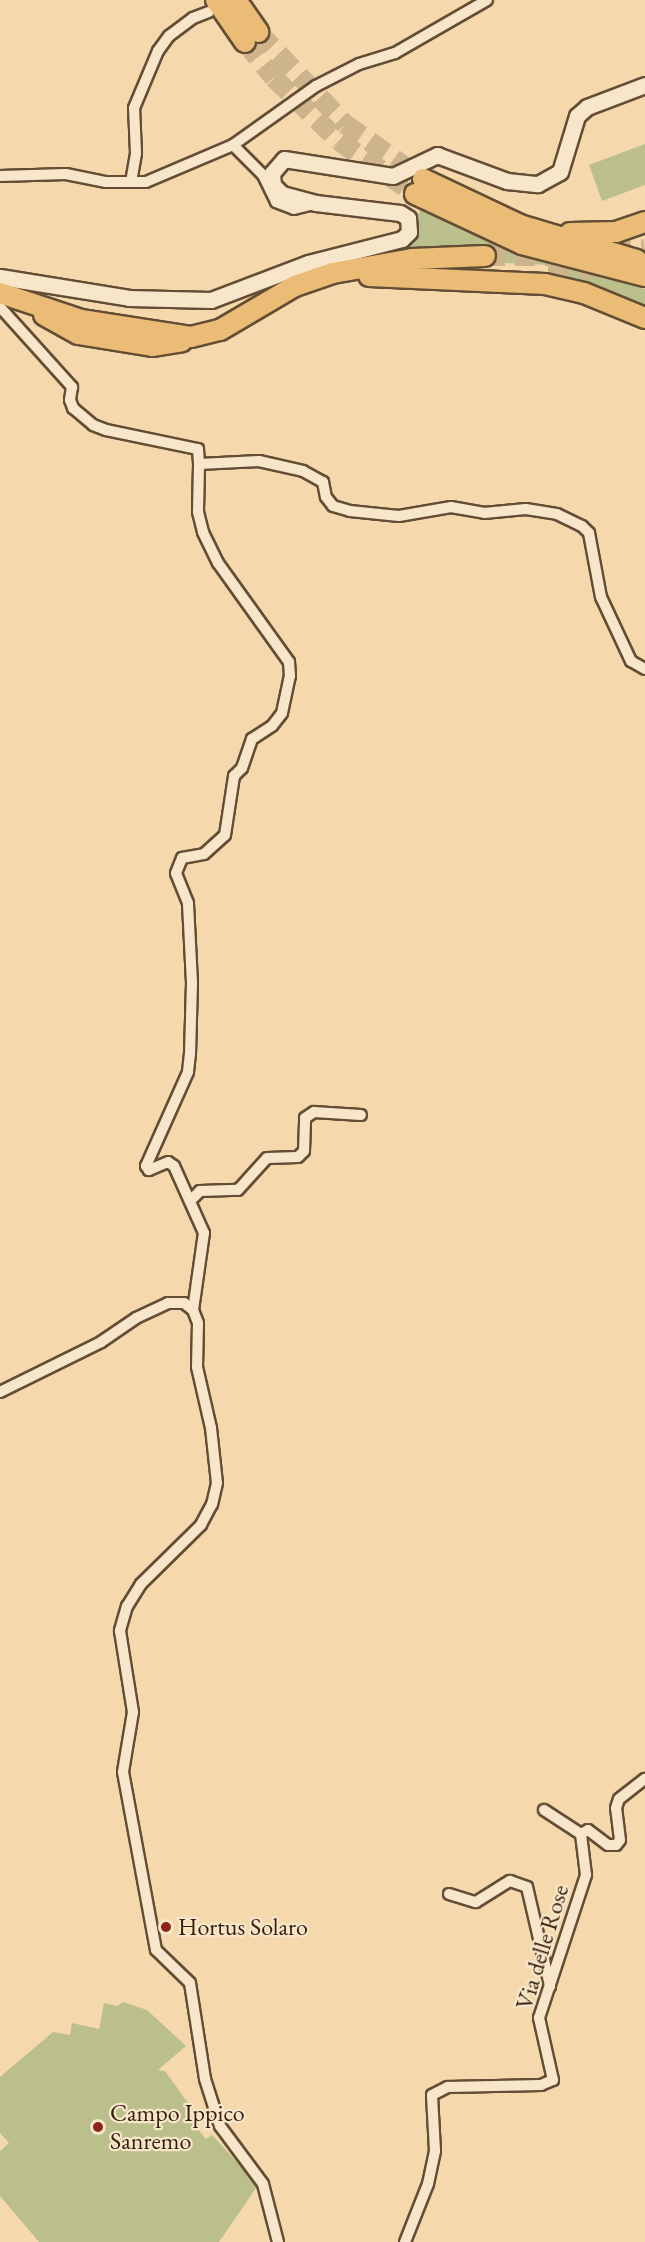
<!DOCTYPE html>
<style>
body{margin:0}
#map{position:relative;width:645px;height:2242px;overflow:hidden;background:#f5d9ad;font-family:"EB Garamond",serif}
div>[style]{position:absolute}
.green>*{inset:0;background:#babf8b}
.motorway-tunnel>*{height:20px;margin-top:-10px;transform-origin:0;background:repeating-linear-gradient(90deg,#ceb48d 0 20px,transparent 0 30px)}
.roads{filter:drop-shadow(2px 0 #634d34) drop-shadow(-2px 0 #634d34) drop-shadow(0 2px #634d34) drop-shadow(0 -2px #634d34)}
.minor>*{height:10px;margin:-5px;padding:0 5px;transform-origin:5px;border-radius:5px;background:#f8e6ca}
.secondary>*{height:15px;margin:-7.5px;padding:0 7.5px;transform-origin:7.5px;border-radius:7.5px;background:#f8e6ca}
.motorway>*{height:20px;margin:-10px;padding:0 10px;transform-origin:10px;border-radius:10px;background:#eabc76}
.dots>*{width:16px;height:16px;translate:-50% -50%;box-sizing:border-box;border:3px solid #f8e6ca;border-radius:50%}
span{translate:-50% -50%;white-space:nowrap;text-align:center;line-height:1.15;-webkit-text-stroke:4.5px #f8e6ca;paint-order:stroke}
.poi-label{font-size:24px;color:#321e0b}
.left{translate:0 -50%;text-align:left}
.street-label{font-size:24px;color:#321e0b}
</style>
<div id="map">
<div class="green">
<i style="clip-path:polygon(645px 144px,645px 185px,602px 201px,589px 165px)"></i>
<i style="clip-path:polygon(410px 210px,418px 214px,421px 210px,536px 259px,645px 289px,645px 313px,548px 279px,548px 265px,487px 262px,427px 249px,342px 259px,416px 228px)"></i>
<i style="clip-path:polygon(123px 2002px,147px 2010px,186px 2046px,158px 2070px,165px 2071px,196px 2114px,190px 2120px,206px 2139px,212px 2135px,258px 2185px,219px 2242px,39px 2242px,0 2196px,0 2151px,9px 2143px,0 2133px,0 2077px,53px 2032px,70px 2035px,72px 2023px,99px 2029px,104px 2003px,117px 2006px)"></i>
</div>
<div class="motorway-tunnel">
<i style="left:258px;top:32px;width:127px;rotate:46.6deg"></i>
<i style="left:345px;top:124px;width:93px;rotate:35.4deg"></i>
<i style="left:245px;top:42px;width:46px;rotate:51.1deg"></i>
<i style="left:274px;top:78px;width:91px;rotate:44.1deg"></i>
<i style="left:339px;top:141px;width:93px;rotate:34.9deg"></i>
<i style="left:612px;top:253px;width:33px;rotate:-7deg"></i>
<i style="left:485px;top:256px;width:74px"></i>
<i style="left:549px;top:272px;width:64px;rotate:-5.4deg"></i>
</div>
<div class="roads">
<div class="minor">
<i style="left:233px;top:145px;width:42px;rotate:45deg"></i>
<i style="left:263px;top:175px;width:30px;rotate:64deg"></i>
<i style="left:276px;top:202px;width:19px;rotate:21deg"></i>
<i style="left:294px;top:209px;width:21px;rotate:-14deg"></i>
<i style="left:0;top:176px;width:66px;rotate:-1.7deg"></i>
<i style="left:66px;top:174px;width:41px;rotate:11.3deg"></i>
<i style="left:106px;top:182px;width:40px"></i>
<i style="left:146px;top:182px;width:95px;rotate:-23deg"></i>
<i style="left:233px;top:145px;width:102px;rotate:-35.4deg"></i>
<i style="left:316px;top:86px;width:48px;rotate:-27.1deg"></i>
<i style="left:359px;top:64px;width:38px;rotate:-17deg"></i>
<i style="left:395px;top:53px;width:106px;rotate:-29.9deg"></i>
<i style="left:131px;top:182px;width:29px;rotate:-80deg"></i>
<i style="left:136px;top:153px;width:45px;rotate:-92.5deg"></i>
<i style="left:134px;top:108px;width:62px;rotate:-67.2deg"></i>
<i style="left:158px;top:51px;width:19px;rotate:-54deg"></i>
<i style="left:169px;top:36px;width:30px;rotate:-37deg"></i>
<i style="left:193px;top:18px;width:17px;rotate:-21deg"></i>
<i style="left:0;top:307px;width:108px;rotate:48deg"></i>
<i style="left:72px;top:387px;width:13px;rotate:99deg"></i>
<i style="left:70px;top:400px;width:9px;rotate:69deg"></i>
<i style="left:73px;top:408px;width:26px;rotate:40deg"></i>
<i style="left:93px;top:425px;width:14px;rotate:21deg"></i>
<i style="left:106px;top:430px;width:94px;rotate:11.7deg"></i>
<i style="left:198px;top:449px;width:15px;rotate:86deg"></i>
<i style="left:199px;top:464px;width:60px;rotate:-2.9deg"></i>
<i style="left:259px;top:461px;width:45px;rotate:12.8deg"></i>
<i style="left:303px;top:471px;width:23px;rotate:29deg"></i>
<i style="left:323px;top:482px;width:15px;rotate:79deg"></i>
<i style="left:326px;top:497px;width:11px;rotate:52deg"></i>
<i style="left:333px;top:506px;width:18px;rotate:16deg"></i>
<i style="left:350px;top:511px;width:49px;rotate:5.8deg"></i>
<i style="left:399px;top:516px;width:53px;rotate:-9.8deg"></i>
<i style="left:451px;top:507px;width:34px;rotate:10deg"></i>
<i style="left:484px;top:513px;width:42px;rotate:-5.4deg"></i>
<i style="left:526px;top:509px;width:31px;rotate:9deg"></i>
<i style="left:557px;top:514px;width:28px;rotate:26deg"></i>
<i style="left:582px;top:526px;width:10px;rotate:45deg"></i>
<i style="left:589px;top:533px;width:65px;rotate:79.4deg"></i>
<i style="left:601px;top:597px;width:71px;rotate:64.9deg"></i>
<i style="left:631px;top:661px;width:16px;rotate:30deg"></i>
<i style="left:190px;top:1201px;width:14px;rotate:-45deg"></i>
<i style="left:200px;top:1191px;width:38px;rotate:-2deg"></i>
<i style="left:238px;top:1190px;width:43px;rotate:-47.8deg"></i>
<i style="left:267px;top:1158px;width:31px;rotate:-2deg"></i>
<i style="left:298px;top:1157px;width:8px;rotate:-45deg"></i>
<i style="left:304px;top:1151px;width:33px;rotate:-88deg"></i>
<i style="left:305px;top:1118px;width:11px;rotate:-34deg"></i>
<i style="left:314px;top:1112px;width:47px;rotate:3.7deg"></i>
<i style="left:193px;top:1310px;width:78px;rotate:-81.9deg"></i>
<i style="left:204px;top:1233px;width:73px;rotate:-114.1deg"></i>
<i style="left:174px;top:1166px;width:7px;rotate:-146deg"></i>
<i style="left:168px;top:1162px;width:21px;rotate:157deg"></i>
<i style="left:149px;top:1170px;width:5px;rotate:-127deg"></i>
<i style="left:146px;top:1166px;width:103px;rotate:-65.9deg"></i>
<i style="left:188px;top:1072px;width:18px;rotate:-84deg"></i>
<i style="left:190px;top:1054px;width:71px;rotate:-88.4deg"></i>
<i style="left:192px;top:983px;width:80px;rotate:-92.9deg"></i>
<i style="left:188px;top:903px;width:32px;rotate:-112deg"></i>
<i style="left:176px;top:873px;width:16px;rotate:-68deg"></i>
<i style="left:182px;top:858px;width:22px;rotate:-10deg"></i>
<i style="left:204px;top:854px;width:28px;rotate:-42deg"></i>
<i style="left:225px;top:835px;width:60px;rotate:-81.3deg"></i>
<i style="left:234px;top:776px;width:11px;rotate:-45deg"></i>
<i style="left:242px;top:768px;width:31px;rotate:-71deg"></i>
<i style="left:252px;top:739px;width:24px;rotate:-33deg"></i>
<i style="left:272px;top:726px;width:16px;rotate:-52deg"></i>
<i style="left:282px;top:713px;width:38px;rotate:-78deg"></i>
<i style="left:290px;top:676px;width:14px;rotate:-94deg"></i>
<i style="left:289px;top:662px;width:122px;rotate:-125.6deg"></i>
<i style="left:218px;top:563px;width:34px;rotate:-116deg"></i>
<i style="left:203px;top:532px;width:21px;rotate:-104deg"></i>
<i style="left:198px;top:512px;width:48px;rotate:-88.8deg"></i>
<i style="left:0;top:1392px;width:113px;rotate:-26.3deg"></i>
<i style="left:101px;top:1342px;width:42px;rotate:-34.4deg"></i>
<i style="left:136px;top:1318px;width:35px;rotate:-25deg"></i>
<i style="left:168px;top:1303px;width:16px"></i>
<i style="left:184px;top:1303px;width:11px;rotate:38deg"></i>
<i style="left:193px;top:1310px;width:14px;rotate:69deg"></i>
<i style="left:198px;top:1323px;width:44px;rotate:91.3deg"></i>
<i style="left:197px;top:1367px;width:63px;rotate:77.1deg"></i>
<i style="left:211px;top:1428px;width:55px;rotate:83.8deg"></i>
<i style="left:217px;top:1483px;width:22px;rotate:103deg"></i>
<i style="left:212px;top:1504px;width:24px;rotate:118deg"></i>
<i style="left:201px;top:1525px;width:84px;rotate:135.5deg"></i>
<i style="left:141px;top:1584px;width:26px;rotate:122deg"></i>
<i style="left:127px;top:1606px;width:26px;rotate:106deg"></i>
<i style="left:120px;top:1631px;width:82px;rotate:80.9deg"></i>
<i style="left:133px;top:1712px;width:61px;rotate:99.5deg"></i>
<i style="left:123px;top:1772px;width:181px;rotate:79.5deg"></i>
<i style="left:156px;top:1950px;width:47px;rotate:44.1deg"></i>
<i style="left:190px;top:1983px;width:97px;rotate:81.1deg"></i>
<i style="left:205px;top:2079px;width:49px;rotate:72.3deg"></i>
<i style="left:220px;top:2126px;width:72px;rotate:53.4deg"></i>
<i style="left:263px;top:2184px;width:60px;rotate:75.5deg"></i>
<i style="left:544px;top:1810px;width:44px;rotate:33deg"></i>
<i style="left:449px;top:1894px;width:28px;rotate:17deg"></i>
<i style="left:476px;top:1902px;width:40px;rotate:-32deg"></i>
<i style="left:510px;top:1881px;width:18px;rotate:19deg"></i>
<i style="left:527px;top:1887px;width:102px;rotate:76.9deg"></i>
<i style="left:405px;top:2242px;width:62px;rotate:-68.4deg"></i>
<i style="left:428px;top:2184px;width:34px;rotate:-78deg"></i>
<i style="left:435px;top:2151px;width:56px;rotate:-93.1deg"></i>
<i style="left:432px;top:2095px;width:18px;rotate:-27deg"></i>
<i style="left:448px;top:2087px;width:93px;rotate:-1.2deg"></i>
<i style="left:541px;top:2085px;width:13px;rotate:-23deg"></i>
<i style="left:553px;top:2080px;width:64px;rotate:-102.7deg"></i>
<i style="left:539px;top:2018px;width:151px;rotate:-71.8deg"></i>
<i style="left:586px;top:1875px;width:41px;rotate:-97deg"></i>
<i style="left:581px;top:1834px;width:8px;rotate:-30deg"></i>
<i style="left:588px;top:1830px;width:25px;rotate:37deg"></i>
<i style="left:608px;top:1845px;width:8px"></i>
<i style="left:616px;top:1845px;width:6px;rotate:-51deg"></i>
<i style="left:620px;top:1840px;width:32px;rotate:-97deg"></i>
<i style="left:616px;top:1808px;width:9px;rotate:-72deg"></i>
<i style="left:619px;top:1799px;width:33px;rotate:-38deg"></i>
</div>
<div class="secondary">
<i style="left:0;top:277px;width:131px;rotate:9.2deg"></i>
<i style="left:129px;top:298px;width:82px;rotate:1.4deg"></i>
<i style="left:211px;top:300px;width:104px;rotate:-20.9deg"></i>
<i style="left:308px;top:263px;width:97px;rotate:-14.3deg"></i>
<i style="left:402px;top:239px;width:10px;rotate:-45deg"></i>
<i style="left:409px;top:232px;width:14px;rotate:-94deg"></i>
<i style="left:408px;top:218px;width:9px;rotate:-148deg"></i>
<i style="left:400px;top:213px;width:85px;rotate:-173.2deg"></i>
<i style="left:316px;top:203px;width:35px;rotate:-165deg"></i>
<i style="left:282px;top:194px;width:13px;rotate:-135deg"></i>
<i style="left:273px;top:185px;width:12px;rotate:-95deg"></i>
<i style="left:272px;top:173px;width:18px;rotate:-49deg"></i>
<i style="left:284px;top:159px;width:110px;rotate:8.9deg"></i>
<i style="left:393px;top:176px;width:49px;rotate:-25.5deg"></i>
<i style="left:437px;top:155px;width:75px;rotate:20.4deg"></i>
<i style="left:507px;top:181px;width:31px;rotate:6deg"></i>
<i style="left:538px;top:184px;width:25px;rotate:-29deg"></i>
<i style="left:560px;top:172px;width:59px;rotate:-73.1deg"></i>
<i style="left:577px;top:116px;width:13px;rotate:-42deg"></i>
<i style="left:587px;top:107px;width:62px;rotate:-20.8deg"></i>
</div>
<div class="motorway">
<i style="left:216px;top:0;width:51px;rotate:55.4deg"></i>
<i style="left:236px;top:0;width:39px;rotate:55deg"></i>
<i style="left:423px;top:179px;width:107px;rotate:25.4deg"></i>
<i style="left:520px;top:225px;width:122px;rotate:16.7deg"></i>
<i style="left:415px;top:194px;width:118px;rotate:25deg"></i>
<i style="left:522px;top:244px;width:127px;rotate:14.6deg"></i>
<i style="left:570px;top:233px;width:46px;rotate:-1.2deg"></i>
<i style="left:616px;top:232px;width:31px;rotate:-19deg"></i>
<i style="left:369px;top:276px;width:176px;rotate:2.6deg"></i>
<i style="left:545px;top:284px;width:40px;rotate:13deg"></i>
<i style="left:584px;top:293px;width:66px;rotate:22.3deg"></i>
<i style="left:0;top:293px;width:85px;rotate:18.4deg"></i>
<i style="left:81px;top:320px;width:111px;rotate:8.8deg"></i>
<i style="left:191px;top:337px;width:30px;rotate:-14deg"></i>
<i style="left:220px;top:330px;width:87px;rotate:-30.4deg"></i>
<i style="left:295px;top:286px;width:40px;rotate:-18.9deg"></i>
<i style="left:333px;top:273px;width:80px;rotate:-10deg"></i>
<i style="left:412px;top:259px;width:73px;rotate:-2.4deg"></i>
<i style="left:44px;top:315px;width:39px;rotate:29deg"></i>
<i style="left:78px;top:334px;width:75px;rotate:9.2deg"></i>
<i style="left:152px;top:346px;width:30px;rotate:-9deg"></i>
</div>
</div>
<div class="dots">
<i style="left:166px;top:1927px;background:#8f2418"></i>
<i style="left:98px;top:2127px;background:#8f2418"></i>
</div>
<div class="poi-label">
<span class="left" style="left:178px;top:1927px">Hortus Solaro</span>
<span class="left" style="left:110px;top:2127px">Campo Ippico<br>Sanremo</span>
</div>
<div class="street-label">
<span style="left:542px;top:1947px;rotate:-73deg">Via delle Rose</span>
</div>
</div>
